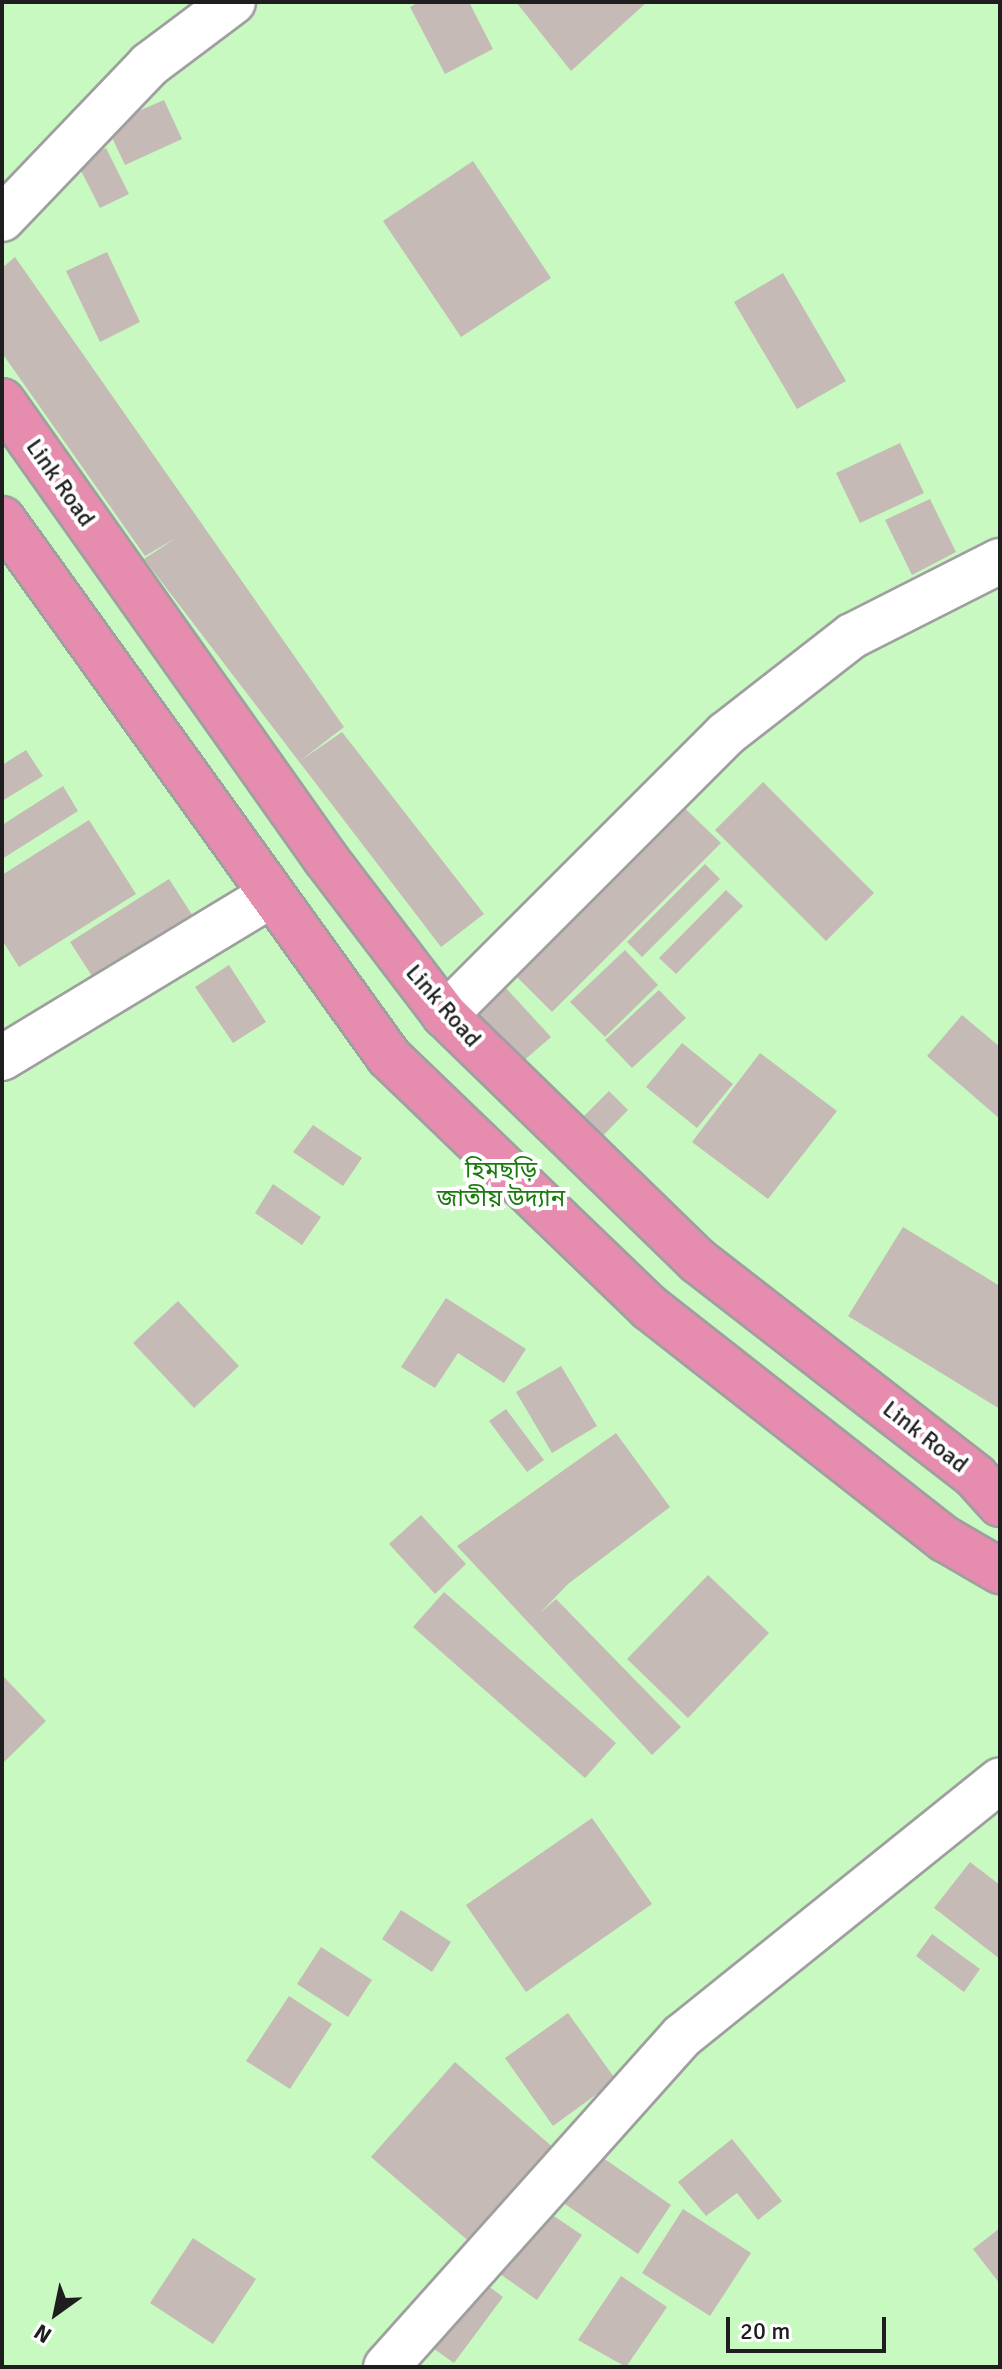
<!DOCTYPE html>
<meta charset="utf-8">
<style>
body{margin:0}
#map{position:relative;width:1002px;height:2369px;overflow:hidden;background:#efe9e4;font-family:Signika,"Noto Sans Bengali",sans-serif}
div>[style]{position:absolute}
.park>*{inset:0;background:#c8f9c1}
.building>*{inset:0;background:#c6bab7}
.roads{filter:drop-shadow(2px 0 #9f9f9f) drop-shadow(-2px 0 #9f9f9f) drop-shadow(0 2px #9f9f9f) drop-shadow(0 -2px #9f9f9f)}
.minor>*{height:44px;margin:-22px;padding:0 22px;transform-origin:22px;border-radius:22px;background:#fff}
.highway>*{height:44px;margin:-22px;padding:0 22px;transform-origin:22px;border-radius:22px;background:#e58caf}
span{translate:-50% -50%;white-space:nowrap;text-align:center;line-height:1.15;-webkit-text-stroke:8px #fff;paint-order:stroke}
.street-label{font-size:24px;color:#1e1e1e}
.park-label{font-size:24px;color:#1a7b0d}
.frame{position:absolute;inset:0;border:4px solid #1e1e1e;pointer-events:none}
.north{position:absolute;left:16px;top:2273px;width:80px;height:80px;-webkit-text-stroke:6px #fff;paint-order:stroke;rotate:213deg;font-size:22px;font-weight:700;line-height:32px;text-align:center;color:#1e1e1e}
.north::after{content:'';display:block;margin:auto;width:28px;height:36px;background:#1e1e1e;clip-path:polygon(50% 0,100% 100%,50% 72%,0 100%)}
.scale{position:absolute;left:726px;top:2317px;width:160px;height:36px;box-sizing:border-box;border:4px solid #1e1e1e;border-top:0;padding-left:10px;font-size:24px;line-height:28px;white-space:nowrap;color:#1e1e1e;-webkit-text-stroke:6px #fff;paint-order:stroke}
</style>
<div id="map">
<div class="park">
<i style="clip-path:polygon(2px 2px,1000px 2px,1000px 2367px,2px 2367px)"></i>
</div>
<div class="building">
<i style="clip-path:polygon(419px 2px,469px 2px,493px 49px,445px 74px,410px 7px)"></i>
<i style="clip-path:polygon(516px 2px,647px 2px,571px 71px)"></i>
<i style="clip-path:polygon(164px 100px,182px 139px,125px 165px,106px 125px)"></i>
<i style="clip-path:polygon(106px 148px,129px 194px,100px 208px,77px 163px)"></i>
<i style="clip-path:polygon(473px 161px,551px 278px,461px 337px,383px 221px)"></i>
<i style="clip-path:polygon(107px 252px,140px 322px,100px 342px,66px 271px)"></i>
<i style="clip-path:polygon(15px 257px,344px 727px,300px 761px,342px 732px,484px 914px,441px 947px,144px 559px,176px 538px,145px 556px,2px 353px,2px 268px)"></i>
<i style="clip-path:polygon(783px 273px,846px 381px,797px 409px,734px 302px)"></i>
<i style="clip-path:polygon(900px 443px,924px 493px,860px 523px,836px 473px)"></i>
<i style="clip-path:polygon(930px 499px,956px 552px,912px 575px,885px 520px)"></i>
<i style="clip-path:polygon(26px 750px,43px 776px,2px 801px,2px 765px)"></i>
<i style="clip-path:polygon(763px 782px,874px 893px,826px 941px,715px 830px)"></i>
<i style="clip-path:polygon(63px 786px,78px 811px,2px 859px,2px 825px)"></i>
<i style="clip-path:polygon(672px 796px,721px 843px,552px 1012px,504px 964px)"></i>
<i style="clip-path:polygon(89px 820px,136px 894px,19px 967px,2px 940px,2px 875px)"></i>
<i style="clip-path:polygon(705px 864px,720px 879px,642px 957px,627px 942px)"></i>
<i style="clip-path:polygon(169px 879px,200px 927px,101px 990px,70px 942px)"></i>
<i style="clip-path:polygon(726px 890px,743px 906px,676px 974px,659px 958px)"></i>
<i style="clip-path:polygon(625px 950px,658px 985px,605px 1037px,570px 1002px)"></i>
<i style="clip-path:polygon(229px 965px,266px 1022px,233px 1043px,195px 987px)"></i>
<i style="clip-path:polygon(505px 987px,551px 1037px,521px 1063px,475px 1013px)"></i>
<i style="clip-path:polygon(659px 990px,686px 1018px,632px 1068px,605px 1040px)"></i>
<i style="clip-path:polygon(962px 1015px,1000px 1047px,1000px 1119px,927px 1056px)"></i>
<i style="clip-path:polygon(682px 1043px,733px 1084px,697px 1128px,646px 1087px)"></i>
<i style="clip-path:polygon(760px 1053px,837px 1111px,768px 1199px,692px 1142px)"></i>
<i style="clip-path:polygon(609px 1091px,628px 1110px,589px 1150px,569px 1131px)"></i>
<i style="clip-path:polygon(313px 1125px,362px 1158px,343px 1186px,293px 1152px)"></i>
<i style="clip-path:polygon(273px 1184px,321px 1217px,302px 1245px,255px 1213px)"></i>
<i style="clip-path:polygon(903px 1227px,1000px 1286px,1000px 1409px,848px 1316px)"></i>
<i style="clip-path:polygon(446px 1298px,526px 1349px,504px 1383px,458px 1353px,435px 1388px,401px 1367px)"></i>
<i style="clip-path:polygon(178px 1301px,239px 1366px,194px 1408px,133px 1343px)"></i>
<i style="clip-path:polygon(561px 1366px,597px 1426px,552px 1453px,516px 1392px)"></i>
<i style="clip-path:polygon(506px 1409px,544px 1460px,527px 1472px,489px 1421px)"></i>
<i style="clip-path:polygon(616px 1433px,670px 1507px,568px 1584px,540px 1613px,556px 1599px,681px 1727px,652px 1755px,457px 1546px)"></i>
<i style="clip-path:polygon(421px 1515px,466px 1564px,435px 1594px,389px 1544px)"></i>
<i style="clip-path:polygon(708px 1575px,769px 1633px,688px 1718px,627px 1659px)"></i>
<i style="clip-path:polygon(444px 1592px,616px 1743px,585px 1778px,413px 1627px)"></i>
<i style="clip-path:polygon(2px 1675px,46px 1721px,2px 1764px)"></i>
<i style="clip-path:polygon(592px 1818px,652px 1904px,526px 1992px,466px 1905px)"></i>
<i style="clip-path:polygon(970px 1862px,1000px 1885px,1000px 1959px,934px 1908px)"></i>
<i style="clip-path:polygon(401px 1910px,451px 1942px,432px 1972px,382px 1939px)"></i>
<i style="clip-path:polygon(932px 1934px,980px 1969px,964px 1992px,916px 1956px)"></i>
<i style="clip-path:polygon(321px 1947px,372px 1980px,348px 2017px,297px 1984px)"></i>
<i style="clip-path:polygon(289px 1996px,332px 2024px,290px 2089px,246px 2061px)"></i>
<i style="clip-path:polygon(568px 2013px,616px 2080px,553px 2126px,505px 2058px)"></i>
<i style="clip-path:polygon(455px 2062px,563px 2156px,480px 2251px,371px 2157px)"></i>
<i style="clip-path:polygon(732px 2139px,782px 2201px,758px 2220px,737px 2193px,706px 2216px,678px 2182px)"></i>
<i style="clip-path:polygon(596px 2153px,671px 2205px,638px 2254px,562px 2202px)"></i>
<i style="clip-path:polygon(683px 2209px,751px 2253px,710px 2316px,642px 2273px)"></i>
<i style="clip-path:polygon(545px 2210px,582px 2235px,537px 2300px,500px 2274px)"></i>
<i style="clip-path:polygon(1000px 2228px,1000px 2284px,973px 2249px)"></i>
<i style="clip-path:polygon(193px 2238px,256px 2279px,213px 2344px,150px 2303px)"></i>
<i style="clip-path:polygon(621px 2276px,667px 2307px,626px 2367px,578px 2340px)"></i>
<i style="clip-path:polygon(479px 2279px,503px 2297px,454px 2363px,430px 2346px)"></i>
</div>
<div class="roads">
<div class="minor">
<i style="left:2px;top:219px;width:213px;rotate:-46.3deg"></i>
<i style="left:149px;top:65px;width:105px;rotate:-36.9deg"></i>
<i style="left:445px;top:1015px;width:397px;rotate:-45deg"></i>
<i style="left:726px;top:734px;width:160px;rotate:-37.9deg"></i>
<i style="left:852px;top:636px;width:166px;rotate:-26.9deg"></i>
<i style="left:2px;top:1058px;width:313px;rotate:-31.2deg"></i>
<i style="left:386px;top:2367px;width:444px;rotate:-48.2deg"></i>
<i style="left:682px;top:2036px;width:408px;rotate:-38.8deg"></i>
</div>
<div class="highway">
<i style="left:2px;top:401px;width:561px;rotate:54.72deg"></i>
<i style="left:326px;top:859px;width:196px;rotate:52.7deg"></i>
<i style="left:445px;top:1015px;width:353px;rotate:44.2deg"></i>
<i style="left:698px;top:1261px;width:351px;rotate:37.8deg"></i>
<i style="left:975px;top:1476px;width:38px;rotate:48deg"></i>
<i style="left:2px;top:519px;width:663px;rotate:54.27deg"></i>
<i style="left:389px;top:1057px;width:362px;rotate:43.9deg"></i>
<i style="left:650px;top:1308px;width:375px;rotate:38.1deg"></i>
<i style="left:945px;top:1539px;width:64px;rotate:30.2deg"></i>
</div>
</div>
<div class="street-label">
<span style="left:60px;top:483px;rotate:55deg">Link Road</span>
<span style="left:443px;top:1006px;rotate:49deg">Link Road</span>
<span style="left:925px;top:1437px;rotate:38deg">Link Road</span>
</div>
<div class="park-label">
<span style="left:501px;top:1185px">হিমছড়ি<br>জাতীয় উদ্যান</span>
</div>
<div class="frame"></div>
<div class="north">N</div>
<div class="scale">20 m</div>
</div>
